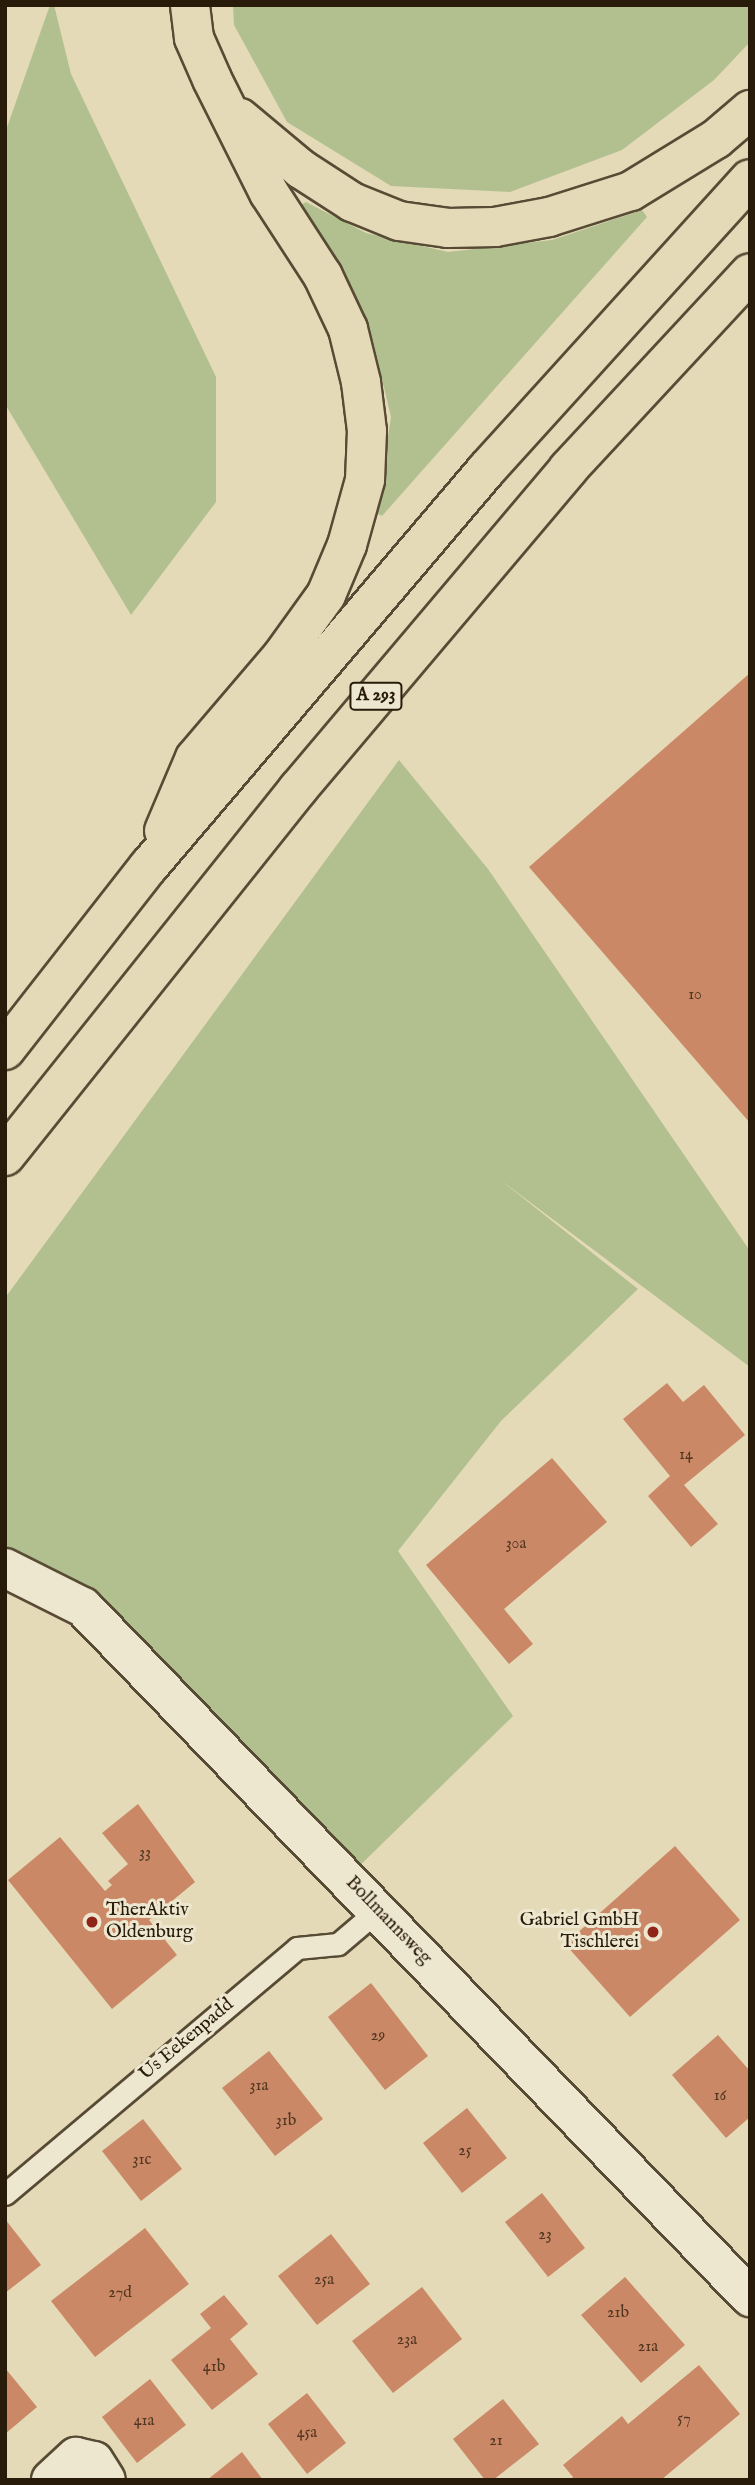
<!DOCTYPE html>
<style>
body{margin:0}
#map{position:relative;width:755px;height:2485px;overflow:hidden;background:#e5dab7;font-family:"IM FELL English",serif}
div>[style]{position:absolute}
.green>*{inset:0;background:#b2c090}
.building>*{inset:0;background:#ca8866}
.roads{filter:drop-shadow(2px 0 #584b35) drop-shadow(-2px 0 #584b35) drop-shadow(0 2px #584b35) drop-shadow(0 -2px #584b35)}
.lane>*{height:21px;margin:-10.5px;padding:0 10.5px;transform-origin:10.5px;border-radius:10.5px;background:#eee7d0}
.street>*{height:38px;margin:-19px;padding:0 19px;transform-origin:19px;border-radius:19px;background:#eee7d0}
.highway>*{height:38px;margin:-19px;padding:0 19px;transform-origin:19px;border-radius:19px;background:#e5dab7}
.dots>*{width:19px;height:19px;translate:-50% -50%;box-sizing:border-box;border:4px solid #eee7d0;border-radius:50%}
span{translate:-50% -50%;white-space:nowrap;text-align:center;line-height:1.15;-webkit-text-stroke:6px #eee7d0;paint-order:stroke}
.number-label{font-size:16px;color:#513621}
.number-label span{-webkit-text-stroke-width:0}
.shield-label span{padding:2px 5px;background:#eee7d0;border:2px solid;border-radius:5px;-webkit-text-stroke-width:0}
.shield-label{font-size:18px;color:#291b0a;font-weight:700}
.poi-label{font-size:19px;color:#291b0a}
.left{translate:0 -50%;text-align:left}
.right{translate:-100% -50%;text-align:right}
.street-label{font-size:19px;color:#291b0a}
.frame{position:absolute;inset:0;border:7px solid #291b0a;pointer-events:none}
</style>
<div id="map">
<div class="green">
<i style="clip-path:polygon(50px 5px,54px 5px,71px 74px,216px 377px,216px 502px,131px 615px,5px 404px,5px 133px)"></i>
<i style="clip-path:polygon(233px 5px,750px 5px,750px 42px,714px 80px,622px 150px,510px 192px,391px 186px,287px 122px,234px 25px)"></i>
<i style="clip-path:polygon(306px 202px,366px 233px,448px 252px,552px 240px,642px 210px,647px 217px,382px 516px,376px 513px,391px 417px,373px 341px,334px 253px,299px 206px)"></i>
<i style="clip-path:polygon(399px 760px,488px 869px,750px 1251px,750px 1367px,499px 1179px,638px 1289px,501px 1421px,398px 1551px,513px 1716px,347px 1878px,83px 1607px,5px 1568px,5px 1298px)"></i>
</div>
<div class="building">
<i style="clip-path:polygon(750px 673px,750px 1123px,529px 867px)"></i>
<i style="clip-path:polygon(667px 1383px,683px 1402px,704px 1385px,745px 1435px,684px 1485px,718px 1524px,691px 1547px,648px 1496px,670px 1476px,623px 1419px)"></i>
<i style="clip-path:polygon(552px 1458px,607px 1522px,504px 1609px,533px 1644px,509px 1664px,426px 1565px)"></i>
<i style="clip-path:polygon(138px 1804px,195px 1882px,149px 1920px,177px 1955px,112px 2009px,8px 1880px,60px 1837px,105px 1891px,112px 1885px,108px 1881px,128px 1864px,102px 1833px)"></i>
<i style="clip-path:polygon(675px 1846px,740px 1920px,630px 2017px,565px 1944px)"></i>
<i style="clip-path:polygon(371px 1983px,428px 2056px,385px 2090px,328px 2017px)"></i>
<i style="clip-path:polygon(718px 2035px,750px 2071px,750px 2117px,726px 2138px,672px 2075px)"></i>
<i style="clip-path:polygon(269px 2051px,323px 2119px,275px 2156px,222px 2088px)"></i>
<i style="clip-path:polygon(467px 2108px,507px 2158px,462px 2193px,423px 2143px)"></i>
<i style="clip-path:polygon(143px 2119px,182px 2169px,141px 2201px,102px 2151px)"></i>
<i style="clip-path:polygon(542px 2193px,585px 2248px,548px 2277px,505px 2222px)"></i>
<i style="clip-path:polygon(5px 2219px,41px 2265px,5px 2293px)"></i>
<i style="clip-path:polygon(145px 2228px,189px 2284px,95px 2357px,51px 2301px)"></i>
<i style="clip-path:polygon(331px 2234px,370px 2284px,317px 2325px,278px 2276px)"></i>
<i style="clip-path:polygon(625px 2277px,685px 2345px,641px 2383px,581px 2315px)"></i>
<i style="clip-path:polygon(422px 2287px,462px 2339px,393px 2393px,352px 2341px)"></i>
<i style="clip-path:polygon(224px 2295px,248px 2324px,230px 2339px,258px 2374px,212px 2410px,171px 2360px,211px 2328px,200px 2314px)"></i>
<i style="clip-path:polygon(699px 2365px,740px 2414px,661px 2480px,570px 2480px,573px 2477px,563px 2465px,622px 2416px,628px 2424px)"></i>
<i style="clip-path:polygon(5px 2368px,37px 2407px,5px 2434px)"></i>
<i style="clip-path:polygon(150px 2379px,186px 2425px,137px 2463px,102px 2417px)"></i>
<i style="clip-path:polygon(307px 2393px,346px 2443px,307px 2474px,268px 2424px)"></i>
<i style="clip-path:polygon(503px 2399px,539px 2444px,493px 2480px,485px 2480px,453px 2439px)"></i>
<i style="clip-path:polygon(242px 2452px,263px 2480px,207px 2480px)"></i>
</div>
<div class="roads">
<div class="lane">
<i style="left:5px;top:2194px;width:382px;rotate:-40.1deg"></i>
<i style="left:297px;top:1948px;width:41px;rotate:-5.6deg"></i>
<i style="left:338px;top:1944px;width:52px;rotate:-40.4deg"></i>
</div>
<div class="street">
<i style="left:5px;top:1568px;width:87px;rotate:26.6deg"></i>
<i style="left:83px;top:1607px;width:960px;rotate:45.97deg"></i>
<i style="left:51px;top:2480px;width:34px;rotate:-43deg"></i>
<i style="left:76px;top:2457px;width:18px;rotate:13deg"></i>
<i style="left:94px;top:2461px;width:22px;rotate:58deg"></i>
</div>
<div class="highway">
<i style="left:240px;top:118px;width:80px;rotate:39.9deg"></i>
<i style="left:301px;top:169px;width:61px;rotate:32.9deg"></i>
<i style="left:352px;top:202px;width:51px;rotate:22deg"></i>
<i style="left:399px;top:221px;width:49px;rotate:8.1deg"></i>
<i style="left:448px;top:228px;width:47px;rotate:-1.2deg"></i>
<i style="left:495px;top:227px;width:55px;rotate:-10.5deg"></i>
<i style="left:549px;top:217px;width:86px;rotate:-17.6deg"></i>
<i style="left:631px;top:191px;width:100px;rotate:-31.5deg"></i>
<i style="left:716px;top:139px;width:45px;rotate:-40.5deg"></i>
<i style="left:164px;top:831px;width:79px;rotate:-67deg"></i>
<i style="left:195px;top:758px;width:134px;rotate:-49.5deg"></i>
<i style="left:282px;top:656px;width:75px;rotate:-54.2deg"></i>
<i style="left:326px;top:595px;width:54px;rotate:-67.2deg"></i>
<i style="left:347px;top:545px;width:67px;rotate:-74.5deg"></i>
<i style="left:365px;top:480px;width:49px;rotate:-87.7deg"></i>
<i style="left:367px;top:431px;width:49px;rotate:-97deg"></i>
<i style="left:361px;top:382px;width:55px;rotate:-103.8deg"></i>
<i style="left:348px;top:329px;width:59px;rotate:-115.3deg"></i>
<i style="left:323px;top:276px;width:99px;rotate:-123deg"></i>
<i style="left:269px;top:193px;width:127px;rotate:-116.6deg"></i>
<i style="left:212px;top:79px;width:45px;rotate:-113.7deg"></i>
<i style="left:194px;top:38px;width:33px;rotate:-97deg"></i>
<i style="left:5px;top:1050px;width:234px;rotate:-52deg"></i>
<i style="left:149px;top:866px;width:521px;rotate:-49.59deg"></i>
<i style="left:487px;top:469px;width:391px;rotate:-47.8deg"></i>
<i style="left:5px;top:1156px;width:470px;rotate:-51.4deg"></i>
<i style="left:298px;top:789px;width:419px;rotate:-49.8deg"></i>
<i style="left:568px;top:469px;width:267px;rotate:-47.1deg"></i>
</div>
</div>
<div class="dots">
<i style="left:92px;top:1922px;background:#8f2418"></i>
<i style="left:653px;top:1932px;background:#8f2418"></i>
</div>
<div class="number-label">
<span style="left:695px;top:995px">10</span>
<span style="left:686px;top:1455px">14</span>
<span style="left:516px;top:1544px">30a</span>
<span style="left:145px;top:1853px">33</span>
<span style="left:378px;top:2036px">29</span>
<span style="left:259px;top:2086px">31a</span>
<span style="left:720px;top:2096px">16</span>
<span style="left:286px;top:2121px">31b</span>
<span style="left:465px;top:2151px">25</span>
<span style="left:142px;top:2160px">31c</span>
<span style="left:545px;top:2235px">23</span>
<span style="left:324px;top:2280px">25a</span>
<span style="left:120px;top:2293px">27d</span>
<span style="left:618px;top:2313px">21b</span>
<span style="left:407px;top:2340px">23a</span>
<span style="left:648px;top:2347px">21a</span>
<span style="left:214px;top:2367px">41b</span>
<span style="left:684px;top:2419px">57</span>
<span style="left:144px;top:2421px">41a</span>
<span style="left:307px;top:2433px">45a</span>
<span style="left:496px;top:2441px">21</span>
</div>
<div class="shield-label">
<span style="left:376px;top:696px">A 293</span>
</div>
<div class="poi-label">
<span class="left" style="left:106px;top:1922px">TherAktiv<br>Oldenburg</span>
<span class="right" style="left:639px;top:1932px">Gabriel GmbH<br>Tischlerei</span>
</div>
<div class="street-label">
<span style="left:388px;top:1921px;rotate:46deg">Bollmannsweg</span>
<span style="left:187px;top:2040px;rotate:-40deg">Us Eekenpadd</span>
</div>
<div class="frame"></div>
</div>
